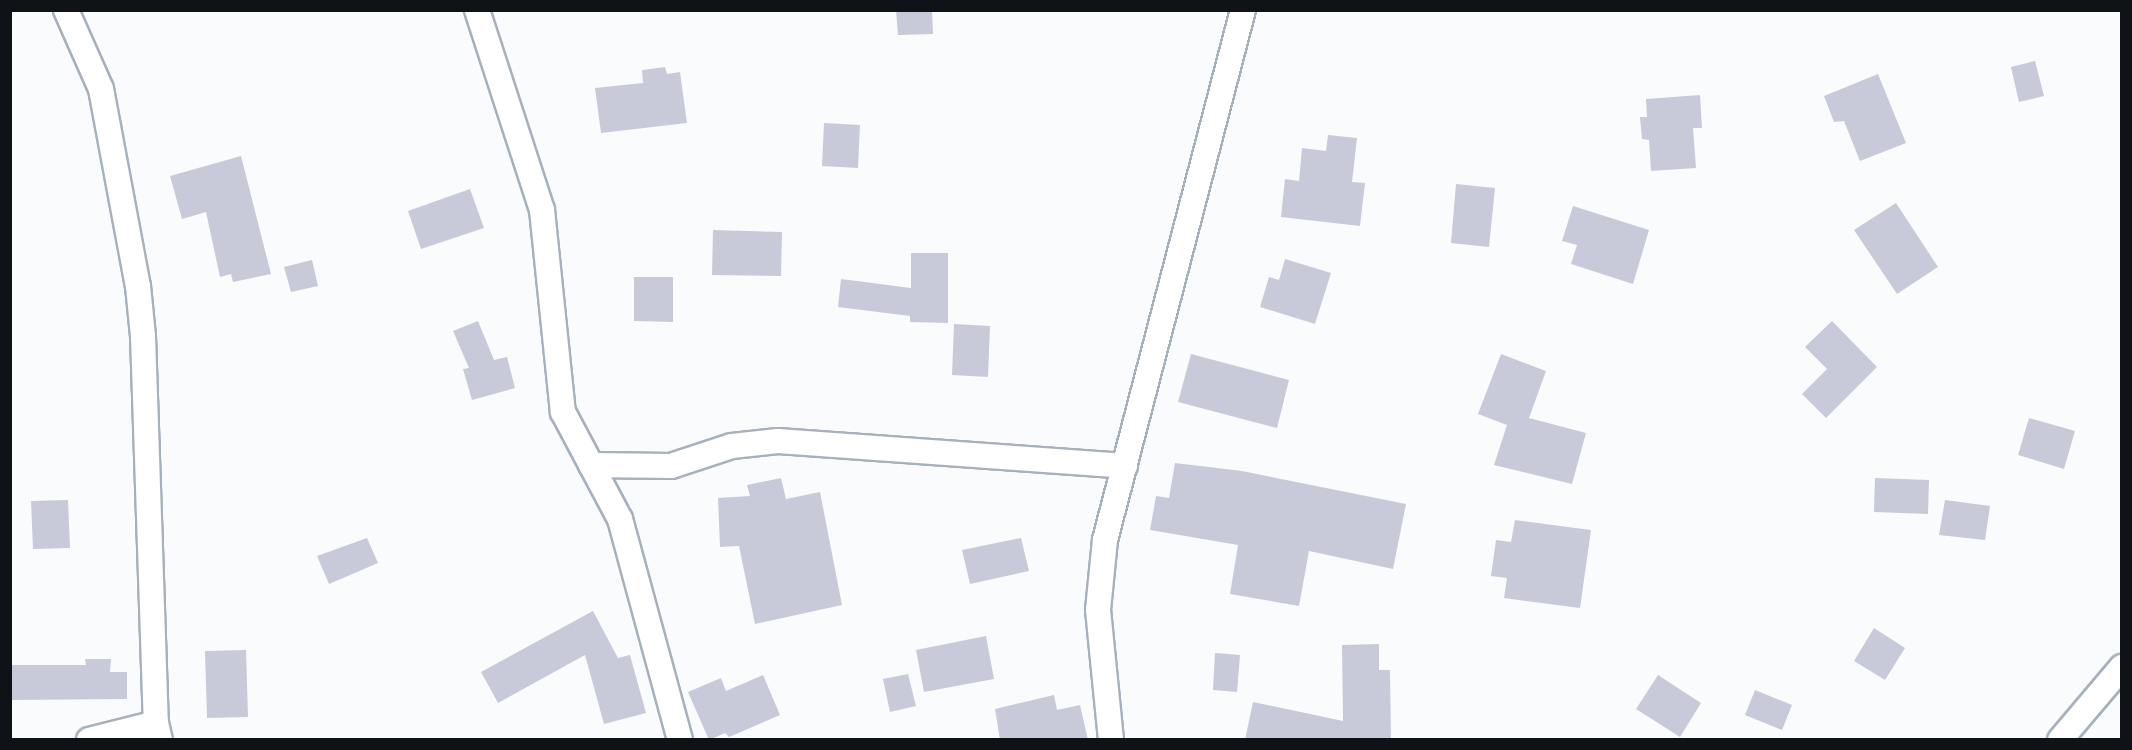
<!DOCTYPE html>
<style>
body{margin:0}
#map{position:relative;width:2132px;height:750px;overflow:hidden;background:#f9fbfd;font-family:"Titillium Web",sans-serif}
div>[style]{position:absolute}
.building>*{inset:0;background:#c9cad9}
.roads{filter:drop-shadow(2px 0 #a7b1bc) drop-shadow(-2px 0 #a7b1bc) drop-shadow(0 2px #a7b1bc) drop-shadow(0 -2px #a7b1bc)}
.street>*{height:24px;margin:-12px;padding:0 12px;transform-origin:12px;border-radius:12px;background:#fff}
span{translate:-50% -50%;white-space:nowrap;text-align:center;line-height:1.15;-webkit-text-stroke:6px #fff;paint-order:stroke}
.frame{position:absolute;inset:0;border:12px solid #0f1216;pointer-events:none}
</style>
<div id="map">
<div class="building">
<i style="clip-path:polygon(896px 10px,932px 10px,933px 34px,898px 35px)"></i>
<i style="clip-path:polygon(2035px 61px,2044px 96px,2019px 102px,2011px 67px)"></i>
<i style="clip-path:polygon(665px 67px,667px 74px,680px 72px,687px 123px,601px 133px,595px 88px,643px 83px,642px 70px)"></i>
<i style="clip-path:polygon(1878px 74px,1906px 143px,1860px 161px,1844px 121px,1834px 122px,1824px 96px)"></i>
<i style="clip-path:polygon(1700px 95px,1702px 128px,1693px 128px,1696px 168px,1651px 171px,1649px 140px,1642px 139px,1640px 117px,1647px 117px,1646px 99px)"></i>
<i style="clip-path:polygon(824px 123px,860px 125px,858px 168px,822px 166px)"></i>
<i style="clip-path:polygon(1328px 135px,1357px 138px,1352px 182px,1365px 183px,1360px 226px,1281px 217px,1285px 179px,1299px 181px,1302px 148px,1326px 151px)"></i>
<i style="clip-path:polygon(241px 156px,271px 274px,233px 282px,231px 274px,220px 277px,206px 212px,182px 219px,170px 176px)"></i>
<i style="clip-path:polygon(1456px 184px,1495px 188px,1489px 247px,1451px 243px)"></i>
<i style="clip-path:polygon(470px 189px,484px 228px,421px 249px,408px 211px)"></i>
<i style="clip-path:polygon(1896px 203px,1938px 267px,1897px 294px,1854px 230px)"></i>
<i style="clip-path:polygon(1573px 206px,1649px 230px,1633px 284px,1571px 264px,1577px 245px,1562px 241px)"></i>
<i style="clip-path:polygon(713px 230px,782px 232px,781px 276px,712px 275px)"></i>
<i style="clip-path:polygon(911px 253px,948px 253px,948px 323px,910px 322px,910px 316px,838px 307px,841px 279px,911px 288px)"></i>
<i style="clip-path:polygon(1285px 259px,1331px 273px,1315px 324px,1260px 307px,1269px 277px,1279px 280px)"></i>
<i style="clip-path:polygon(312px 260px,318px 286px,291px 292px,284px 267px)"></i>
<i style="clip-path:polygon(634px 277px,673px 277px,673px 322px,634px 321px)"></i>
<i style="clip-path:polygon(478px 321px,494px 360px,507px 357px,515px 388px,472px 400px,463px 369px,469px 368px,453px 331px)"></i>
<i style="clip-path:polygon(1832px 321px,1877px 367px,1826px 418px,1802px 394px,1827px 369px,1805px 347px)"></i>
<i style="clip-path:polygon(954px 324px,990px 326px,988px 377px,952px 375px)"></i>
<i style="clip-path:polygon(1191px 354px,1289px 380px,1277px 428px,1178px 402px)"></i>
<i style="clip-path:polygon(1501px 354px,1546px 371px,1529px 418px,1586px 433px,1572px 484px,1494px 465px,1507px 425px,1478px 414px)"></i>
<i style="clip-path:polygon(2029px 418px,2075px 431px,2064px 469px,2018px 455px)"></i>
<i style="clip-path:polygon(1175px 463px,1242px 471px,1406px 504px,1393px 569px,1309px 551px,1299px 606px,1230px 594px,1238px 545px,1150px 530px,1156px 496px,1169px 498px)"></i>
<i style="clip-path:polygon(781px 478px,786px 499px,820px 492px,842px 605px,755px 624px,739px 546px,720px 547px,718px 498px,750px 496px,747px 485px)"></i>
<i style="clip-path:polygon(1875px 478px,1929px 480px,1928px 514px,1874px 512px)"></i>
<i style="clip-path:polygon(68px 500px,70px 548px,33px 549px,31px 501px)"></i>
<i style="clip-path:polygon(1945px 500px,1990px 506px,1985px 540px,1939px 535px)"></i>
<i style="clip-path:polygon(1515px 520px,1591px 530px,1580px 608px,1504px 598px,1507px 578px,1491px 576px,1496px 540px,1511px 542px)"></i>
<i style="clip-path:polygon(367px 538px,378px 563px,329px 584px,317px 556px)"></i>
<i style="clip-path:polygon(1021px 538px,1029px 571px,970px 584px,962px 550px)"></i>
<i style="clip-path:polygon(593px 611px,618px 658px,630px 655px,646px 713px,604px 724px,585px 655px,498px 703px,481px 672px)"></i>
<i style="clip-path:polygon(1874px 628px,1905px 648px,1885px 680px,1854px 661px)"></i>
<i style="clip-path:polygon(986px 636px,994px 679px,924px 692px,916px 650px)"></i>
<i style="clip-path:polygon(1379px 644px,1379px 670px,1390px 670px,1391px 740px,1245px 740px,1253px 702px,1343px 721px,1342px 645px)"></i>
<i style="clip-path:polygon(246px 650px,248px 717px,207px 718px,205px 651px)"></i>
<i style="clip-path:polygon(1215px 653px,1240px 655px,1237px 692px,1213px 690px)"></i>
<i style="clip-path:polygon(85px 659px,111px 659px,110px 672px,127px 672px,127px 699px,10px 700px,10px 665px,86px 665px)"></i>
<i style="clip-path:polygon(908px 674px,916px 706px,890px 712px,883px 679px)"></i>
<i style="clip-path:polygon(763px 675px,780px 715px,729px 737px,725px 733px,709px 740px,688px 692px,721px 678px,726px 691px)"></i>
<i style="clip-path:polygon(1658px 675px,1701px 703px,1680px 737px,1636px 709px)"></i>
<i style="clip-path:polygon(1755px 690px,1792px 705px,1782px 730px,1745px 715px)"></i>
<i style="clip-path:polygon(1054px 695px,1057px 710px,1080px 705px,1088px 740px,1000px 740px,995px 709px)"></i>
</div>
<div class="roads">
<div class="street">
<i style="left:66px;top:10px;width:86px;rotate:66.1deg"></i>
<i style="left:101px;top:89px;width:200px;rotate:79.4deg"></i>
<i style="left:138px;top:286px;width:50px;rotate:84.3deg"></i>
<i style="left:143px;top:336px;width:387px;rotate:88.1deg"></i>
<i style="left:156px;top:723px;width:17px;rotate:77deg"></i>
<i style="left:477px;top:10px;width:210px;rotate:72deg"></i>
<i style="left:542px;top:210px;width:203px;rotate:84.1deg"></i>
<i style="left:563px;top:412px;width:121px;rotate:62deg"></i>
<i style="left:620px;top:519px;width:229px;rotate:74.8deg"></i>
<i style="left:591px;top:465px;width:80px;rotate:0.7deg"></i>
<i style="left:671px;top:466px;width:64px;rotate:-18.2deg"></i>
<i style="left:732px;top:446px;width:46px;rotate:-6.2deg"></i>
<i style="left:778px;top:441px;width:348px;rotate:4.1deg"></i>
<i style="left:89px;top:740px;width:69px;rotate:-14.2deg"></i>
<i style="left:1111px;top:740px;width:131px;rotate:-95.7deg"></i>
<i style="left:1098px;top:610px;width:70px;rotate:-84.3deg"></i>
<i style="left:1105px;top:540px;width:548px;rotate:-75.41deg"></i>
<i style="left:2060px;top:740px;width:96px;rotate:-49.7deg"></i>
</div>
</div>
<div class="frame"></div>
</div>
